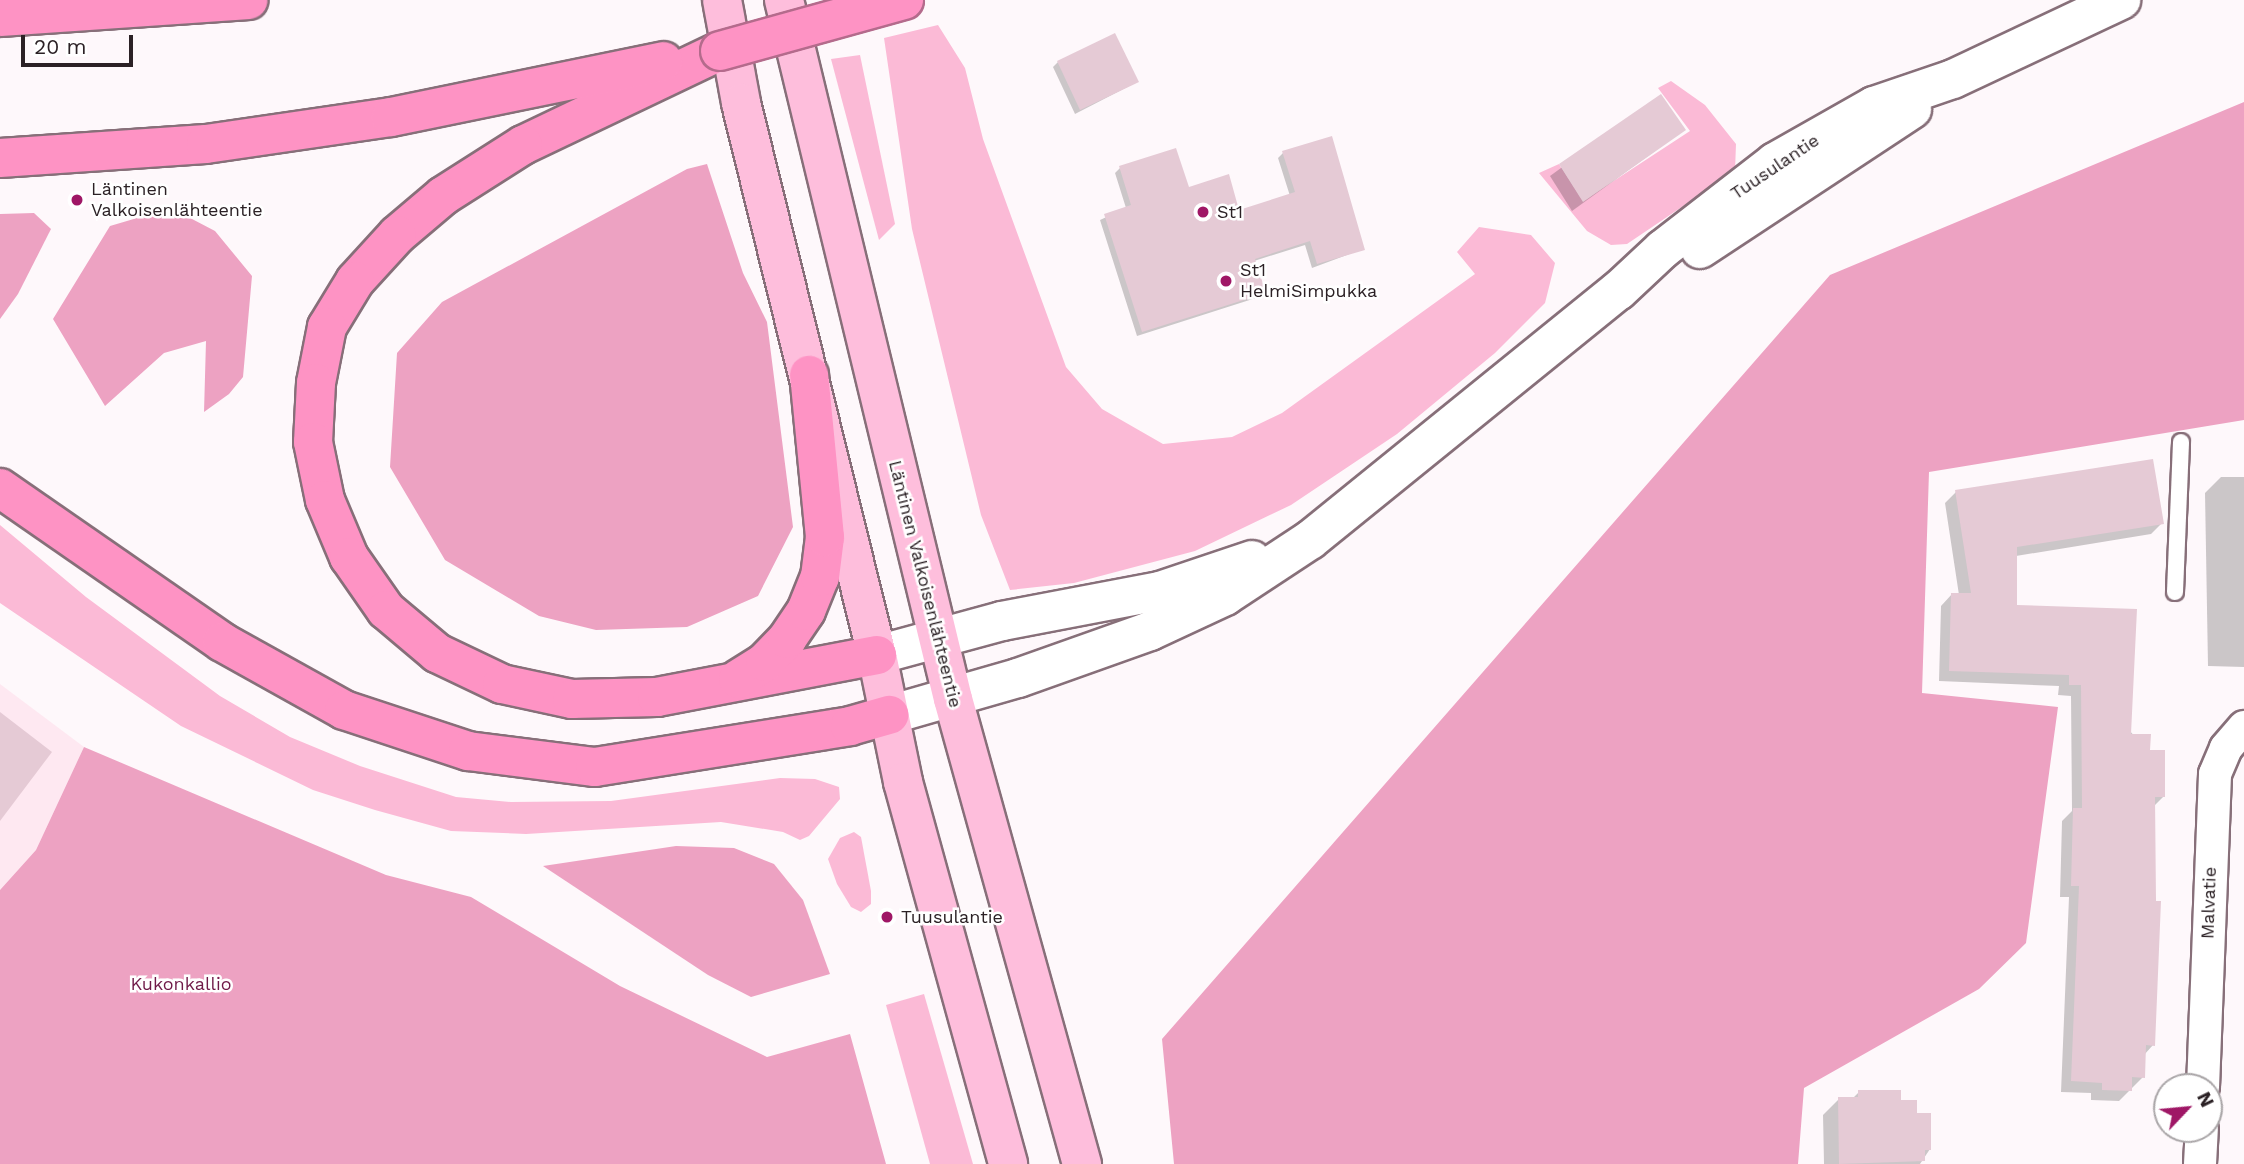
<!DOCTYPE html>
<meta charset="utf-8">
<style>
body{margin:0}
#map{position:relative;width:2244px;height:1164px;overflow:hidden;background:#fef8fb;font-family:"Work Sans",sans-serif}
div>[style]{position:absolute}
.built>*{inset:0;background:#fee8f1}
.green>*{inset:0;background:#fbbad6}
.forest>*{inset:0;background:#eda2c2}
.shadow>*{inset:0;background:#0003}
.building>*{inset:0;background:#e5cad5}
.roads{filter:drop-shadow(2px 0 #876f79) drop-shadow(-2px 0 #876f79) drop-shadow(0 2px #876f79) drop-shadow(0 -2px #876f79)}
.service>*{height:16px;margin:-8px;padding:0 8px;transform-origin:8px;border-radius:8px;background:#fff}
.minor>*{height:32px;margin:-16px;padding:0 16px;transform-origin:16px;border-radius:16px;background:#fff}
.secondary>*{height:38px;margin:-19px;padding:0 19px;transform-origin:19px;border-radius:19px;background:#fff}
.primary>*{height:38px;margin:-19px;padding:0 19px;transform-origin:19px;border-radius:19px;background:#febedc}
.motorway>*{height:38px;margin:-19px;padding:0 19px;transform-origin:19px;border-radius:19px;background:#fe93c4}
.bridges{filter:drop-shadow(2px 0 #b46b8c) drop-shadow(-2px 0 #b46b8c) drop-shadow(0 2px #b46b8c) drop-shadow(0 -2px #b46b8c)}
.motorway-bridge>*{height:38px;margin:-19px;padding:0 19px;transform-origin:19px;border-radius:19px;background:#fe93c4}
.dots>*{width:19px;height:19px;translate:-50% -50%;box-sizing:border-box;border:4px solid #fff;border-radius:50%}
span{translate:-50% -50%;white-space:nowrap;text-align:center;line-height:1.15;-webkit-text-stroke:5px #fff;paint-order:stroke}
.street-label{font-size:18px;color:#2b2125}
.poi-label{font-size:18px;color:#2b2125}
.left{translate:0 -50%;text-align:left}
.park-label{font-size:18px;color:#6f1a48}
.north{position:absolute;left:2153px;top:1073px;width:70px;height:70px;box-sizing:border-box;background:#fff;border:2px solid #aaa6a8;border-radius:50%;rotate:64deg;font-size:19px;font-weight:700;line-height:28px;text-align:center;color:#2b2125}
.north::after{content:'';display:block;margin:auto;width:24px;height:32px;background:#9f1766;clip-path:polygon(50% 0,100% 100%,50% 72%,0 100%)}
.scale{position:absolute;left:21px;top:35px;width:112px;height:32px;box-sizing:border-box;border:4px solid #2b2125;border-top:0;padding-left:9px;font-size:21px;line-height:24px;white-space:nowrap;color:#2b2125;-webkit-text-stroke:5px #fff;paint-order:stroke}
</style>
<div id="map">
<div class="built">
<i style="clip-path:polygon(0 684px,84px 747px,36px 850px,0 890px)"></i>
</div>
<div class="green">
<i style="clip-path:polygon(938px 25px,965px 68px,983px 139px,1066px 367px,1102px 409px,1163px 444px,1232px 437px,1282px 413px,1475px 274px,1457px 252px,1479px 227px,1531px 235px,1555px 263px,1545px 303px,1495px 353px,1397px 434px,1291px 505px,1195px 551px,1074px 583px,1010px 590px,981px 515px,912px 229px,884px 38px)"></i>
<i style="clip-path:polygon(860px 55px,895px 224px,879px 240px,831px 59px)"></i>
<i style="clip-path:polygon(1671px 81px,1705px 105px,1736px 144px,1735px 171px,1627px 244px,1611px 245px,1587px 231px,1539px 173px,1559px 164px,1583px 201px,1690px 131px,1658px 88px)"></i>
<i style="clip-path:polygon(0 525px,86px 597px,220px 696px,290px 737px,360px 766px,456px 797px,511px 802px,611px 801px,780px 778px,815px 779px,839px 787px,840px 799px,809px 836px,800px 840px,783px 832px,721px 822px,526px 834px,451px 831px,375px 810px,313px 790px,181px 726px,0 603px)"></i>
<i style="clip-path:polygon(854px 832px,861px 837px,871px 891px,871px 904px,861px 912px,851px 907px,837px 884px,828px 859px,840px 838px)"></i>
<i style="clip-path:polygon(924px 994px,973px 1164px,930px 1164px,886px 1005px)"></i>
</div>
<div class="forest">
<i style="clip-path:polygon(2244px 102px,2244px 420px,1929px 472px,1922px 693px,2058px 707px,2026px 943px,1979px 989px,1804px 1088px,1798px 1164px,1174px 1164px,1162px 1039px,1830px 275px)"></i>
<i style="clip-path:polygon(707px 164px,743px 273px,767px 322px,793px 527px,758px 596px,687px 627px,596px 630px,539px 616px,445px 560px,390px 467px,397px 353px,442px 302px,687px 169px)"></i>
<i style="clip-path:polygon(171px 208px,215px 231px,252px 276px,243px 377px,229px 394px,204px 412px,206px 341px,164px 353px,105px 406px,53px 319px,110px 226px)"></i>
<i style="clip-path:polygon(34px 213px,51px 229px,18px 294px,0 319px,0 214px)"></i>
<i style="clip-path:polygon(84px 747px,386px 875px,471px 897px,620px 986px,767px 1057px,850px 1034px,886px 1164px,0 1164px,0 890px,36px 850px)"></i>
<i style="clip-path:polygon(676px 846px,734px 848px,774px 864px,803px 900px,830px 974px,751px 997px,708px 975px,543px 866px)"></i>
</div>
<div class="shadow">
<i style="clip-path:polygon(1058px 62px,1137px 82px,1075px 114px,1053px 67px)"></i>
<i style="clip-path:polygon(1660px 96px,1684px 130px,1572px 211px,1550px 176px)"></i>
<i style="clip-path:polygon(1283px 153px,1363px 249px,1312px 268px,1305px 245px,1254px 261px,1264px 292px,1259px 297px,1137px 336px,1100px 220px,1126px 208px,1115px 173px,1120px 168px,1188px 189px,1238px 212px,1290px 196px,1278px 158px)"></i>
<i style="clip-path:polygon(2221px 477px,2244px 477px,2244px 667px,2208px 666px,2205px 493px)"></i>
<i style="clip-path:polygon(1956px 492px,2162px 523px,2151px 534px,2016px 556px,2016px 606px,2149px 752px,2164px 796px,2153px 807px,2153px 1045px,2144px 1055px,2143px 1077px,2119px 1101px,2091px 1100px,2091px 1093px,2061px 1092px,2069px 897px,2060px 897px,2062px 821px,2072px 811px,2071px 696px,2058px 695px,2059px 686px,1939px 681px,1941px 606px,1952px 594px,1959px 595px,1945px 503px)"></i>
<i style="clip-path:polygon(1859px 1092px,1900px 1102px,1915px 1114px,1930px 1149px,1920px 1164px,1824px 1164px,1823px 1115px,1839px 1099px,1852px 1099px)"></i>
</div>
<div class="building">
<i style="clip-path:polygon(1115px 33px,1139px 82px,1080px 110px,1057px 61px)"></i>
<i style="clip-path:polygon(1661px 94px,1686px 130px,1583px 202px,1559px 164px)"></i>
<i style="clip-path:polygon(1332px 136px,1365px 250px,1317px 264px,1310px 241px,1255px 259px,1266px 293px,1142px 332px,1104px 214px,1131px 205px,1119px 166px,1176px 148px,1189px 187px,1229px 174px,1239px 210px,1295px 192px,1282px 151px)"></i>
<i style="clip-path:polygon(2153px 459px,2164px 524px,2017px 547px,2017px 605px,2137px 609px,2131px 734px,2151px 734px,2150px 750px,2165px 750px,2165px 797px,2155px 797px,2156px 901px,2161px 901px,2155px 1046px,2146px 1045px,2145px 1078px,2132px 1077px,2132px 1091px,2102px 1090px,2102px 1083px,2071px 1081px,2079px 886px,2071px 886px,2073px 808px,2082px 808px,2081px 685px,2069px 685px,2069px 675px,1949px 671px,1951px 593px,1971px 593px,1955px 490px)"></i>
<i style="clip-path:polygon(0 712px,52px 752px,0 821px)"></i>
<i style="clip-path:polygon(1858px 1090px,1901px 1090px,1901px 1100px,1917px 1100px,1917px 1113px,1931px 1113px,1931px 1150px,1925px 1150px,1925px 1161px,1839px 1164px,1838px 1097px,1858px 1097px)"></i>
</div>
<div class="roads">
<div class="service">
<i style="left:2175px;top:592px;width:150px;rotate:-87.7deg"></i>
</div>
<div class="minor">
<i style="left:2203px;top:1087px;width:313px;rotate:-87.8deg"></i>
<i style="left:2215px;top:774px;width:28px;rotate:-67deg"></i>
<i style="left:2226px;top:748px;width:28px;rotate:-49deg"></i>
<i style="left:2200px;top:1164px;width:35px;rotate:-87deg"></i>
</div>
<div class="secondary">
<i style="left:1700px;top:249px;width:254px;rotate:-33.4deg"></i>
<i style="left:877px;top:655px;width:130px;rotate:-15.2deg"></i>
<i style="left:1002px;top:621px;width:161px;rotate:-10.8deg"></i>
<i style="left:1160px;top:591px;width:97px;rotate:-18.6deg"></i>
<i style="left:889px;top:715px;width:134px;rotate:-16deg"></i>
<i style="left:1018px;top:678px;width:140px;rotate:-19.6deg"></i>
<i style="left:1150px;top:631px;width:83px;rotate:-25deg"></i>
<i style="left:1225px;top:596px;width:102px;rotate:-33.4deg"></i>
<i style="left:1310px;top:540px;width:396px;rotate:-39deg"></i>
<i style="left:1618px;top:291px;width:62px;rotate:-43deg"></i>
<i style="left:1663px;top:249px;width:142px;rotate:-37.8deg"></i>
<i style="left:1775px;top:162px;width:114px;rotate:-29.5deg"></i>
<i style="left:1874px;top:106px;width:83px;rotate:-18.9deg"></i>
<i style="left:1953px;top:79px;width:186px;rotate:-25.2deg"></i>
</div>
<div class="primary">
<i style="left:722px;top:0;width:105px;rotate:79.5deg"></i>
<i style="left:741px;top:103px;width:569px;rotate:76.16deg"></i>
<i style="left:877px;top:655px;width:130px;rotate:78.4deg"></i>
<i style="left:903px;top:782px;width:396px;rotate:74.6deg"></i>
<i style="left:784px;top:0;width:719px;rotate:76.41deg"></i>
<i style="left:953px;top:699px;width:483px;rotate:74.5deg"></i>
</div>
<div class="motorway">
<i style="left:0;top:17px;width:249px;rotate:-3.9deg"></i>
<i style="left:720px;top:51px;width:218px;rotate:154.5deg"></i>
<i style="left:523px;top:145px;width:95px;rotate:147.5deg"></i>
<i style="left:443px;top:196px;width:60px;rotate:139.7deg"></i>
<i style="left:397px;top:235px;width:62px;rotate:132.4deg"></i>
<i style="left:355px;top:281px;width:54px;rotate:121.3deg"></i>
<i style="left:327px;top:327px;width:57px;rotate:101.1deg"></i>
<i style="left:316px;top:383px;width:59px;rotate:92.9deg"></i>
<i style="left:313px;top:442px;width:59px;rotate:78.3deg"></i>
<i style="left:325px;top:500px;width:62px;rotate:67.2deg"></i>
<i style="left:349px;top:557px;width:65px;rotate:55.1deg"></i>
<i style="left:386px;top:610px;width:67px;rotate:40.1deg"></i>
<i style="left:437px;top:653px;width:72px;rotate:25.5deg"></i>
<i style="left:502px;top:684px;width:72px;rotate:12.1deg"></i>
<i style="left:572px;top:699px;width:85px;rotate:-1.3deg"></i>
<i style="left:657px;top:697px;width:224px;rotate:-10.8deg"></i>
<i style="left:0;top:158px;width:206px;rotate:-3.9deg"></i>
<i style="left:206px;top:144px;width:187px;rotate:-8.3deg"></i>
<i style="left:391px;top:117px;width:278px;rotate:-11.6deg"></i>
<i style="left:0;top:488px;width:270px;rotate:34.7deg"></i>
<i style="left:222px;top:642px;width:140px;rotate:29.1deg"></i>
<i style="left:344px;top:710px;width:131px;rotate:18.3deg"></i>
<i style="left:468px;top:751px;width:128px;rotate:7.2deg"></i>
<i style="left:595px;top:767px;width:258px;rotate:-9.1deg"></i>
<i style="left:850px;top:726px;width:41px;rotate:-15.8deg"></i>
<i style="left:738px;top:679px;width:32px;rotate:-32deg"></i>
<i style="left:765px;top:662px;width:32px;rotate:-46deg"></i>
<i style="left:787px;top:639px;width:34px;rotate:-56deg"></i>
<i style="left:806px;top:611px;width:37px;rotate:-68deg"></i>
<i style="left:820px;top:577px;width:40px;rotate:-82.9deg"></i>
<i style="left:825px;top:537px;width:163px;rotate:-95.6deg"></i>
</div>
</div>
<div class="bridges">
<div class="motorway-bridge">
<i style="left:720px;top:51px;width:191px;rotate:-15.5deg"></i>
</div>
</div>
<div class="dots">
<i style="left:77px;top:200px;background:#9f1766"></i>
<i style="left:1203px;top:212px;background:#9f1766"></i>
<i style="left:1226px;top:281px;background:#9f1766"></i>
<i style="left:887px;top:917px;background:#9f1766"></i>
</div>
<div class="street-label">
<span style="left:1775px;top:167px;rotate:-34deg">Tuusulantie</span>
<span style="left:925px;top:584px;rotate:76deg">Läntinen Valkoisenlähteentie</span>
<span style="left:2209px;top:903px;rotate:-88deg">Malvatie</span>
</div>
<div class="poi-label">
<span class="left" style="left:91px;top:200px">Läntinen<br>Valkoisenlähteentie</span>
<span class="left" style="left:1217px;top:212px">St1</span>
<span class="left" style="left:1240px;top:281px">St1<br>HelmiSimpukka</span>
<span class="left" style="left:901px;top:917px">Tuusulantie</span>
</div>
<div class="park-label">
<span style="left:181px;top:984px">Kukonkallio</span>
</div>
<div class="north">N</div>
<div class="scale">20 m</div>
</div>
